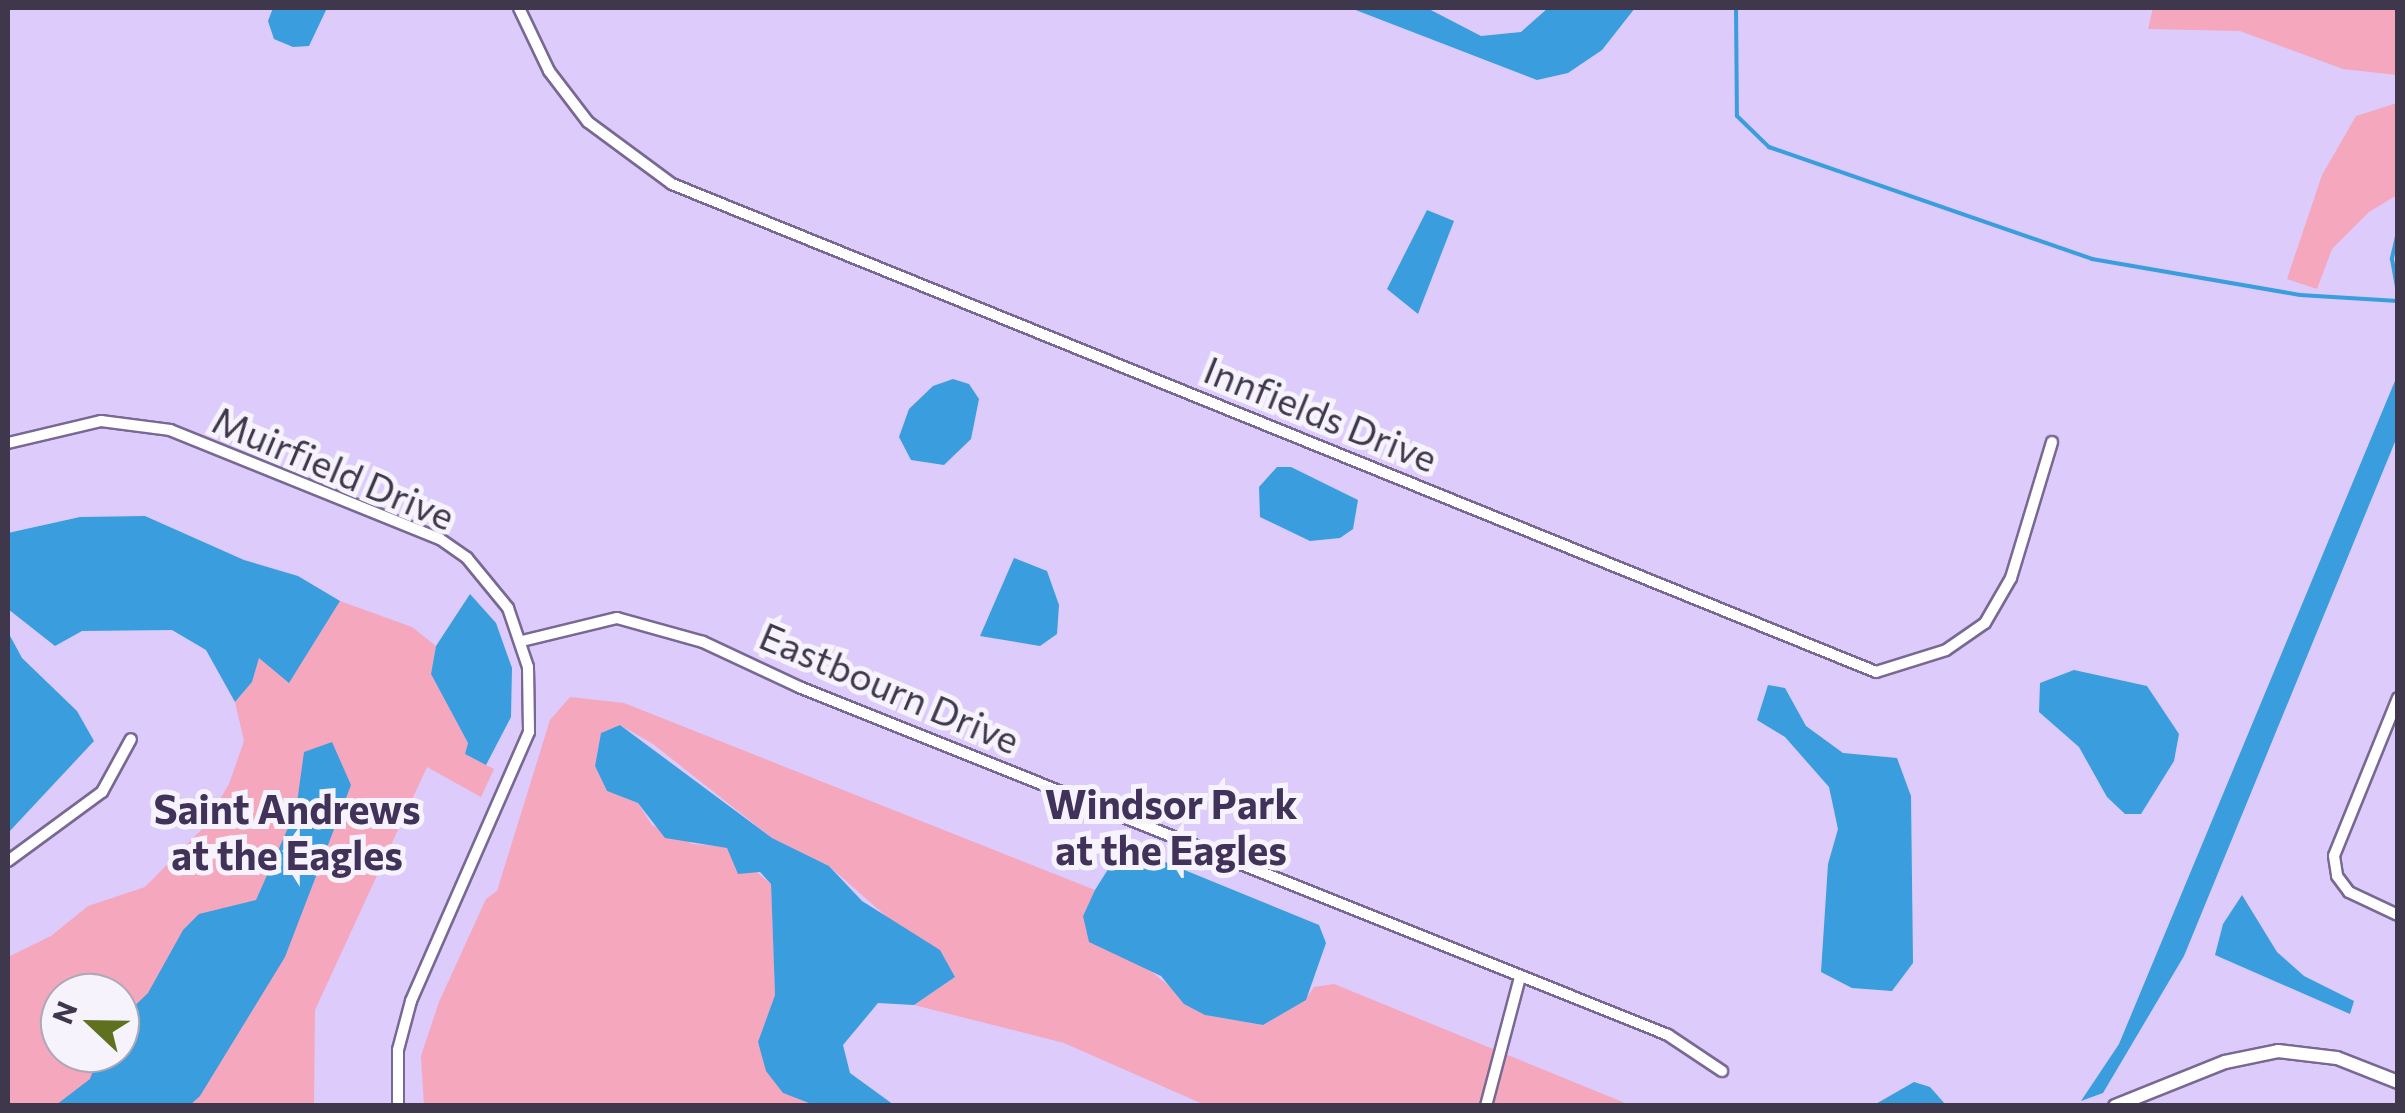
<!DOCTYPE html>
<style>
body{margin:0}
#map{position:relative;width:2405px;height:1113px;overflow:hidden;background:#dccbfb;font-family:Commissioner,sans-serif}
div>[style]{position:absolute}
.green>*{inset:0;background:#f4a7bd}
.water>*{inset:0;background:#3a9ede}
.stream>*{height:4px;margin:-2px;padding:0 2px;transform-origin:2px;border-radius:2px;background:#3a9ede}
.roads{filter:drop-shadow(2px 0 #786994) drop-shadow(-2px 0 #786994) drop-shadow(0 2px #786994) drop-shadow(0 -2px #786994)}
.minor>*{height:10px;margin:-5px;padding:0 5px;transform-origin:5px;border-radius:5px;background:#fff}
.tertiary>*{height:12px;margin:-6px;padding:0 6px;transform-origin:6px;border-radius:6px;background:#fff}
span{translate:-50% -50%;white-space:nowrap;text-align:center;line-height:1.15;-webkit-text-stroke:10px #f7f3fd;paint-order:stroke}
.street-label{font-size:38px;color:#3f384c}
.neighbourhood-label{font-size:40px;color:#413259;font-weight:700}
.frame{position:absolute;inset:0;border:10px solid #3f384c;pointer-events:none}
.north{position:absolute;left:40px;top:973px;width:100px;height:100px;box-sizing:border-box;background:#f7f3fd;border:2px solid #ada8b6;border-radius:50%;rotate:292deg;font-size:28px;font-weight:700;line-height:40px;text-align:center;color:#3f384c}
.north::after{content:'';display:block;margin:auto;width:35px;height:45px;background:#5f711f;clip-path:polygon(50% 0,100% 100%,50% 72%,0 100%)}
</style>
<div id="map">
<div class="green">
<i style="clip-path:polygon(2153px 8px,2397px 8px,2397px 75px,2343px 69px,2240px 31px,2148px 29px)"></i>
<i style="clip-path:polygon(2397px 103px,2397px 195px,2369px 212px,2332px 249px,2317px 289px,2287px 279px,2322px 175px,2356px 116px)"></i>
<i style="clip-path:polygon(evenodd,340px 601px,412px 627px,436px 646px,431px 674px,468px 743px,465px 754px,494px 769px,481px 797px,427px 767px,315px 1010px,314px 1105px,8px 1106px,8px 957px,51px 936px,88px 906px,145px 887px,203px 828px,229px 784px,244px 741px,235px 702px,252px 682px,259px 657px,289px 682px,340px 601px,60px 993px,120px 993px,120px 1053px,60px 1053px,60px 993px)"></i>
<i style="clip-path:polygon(570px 697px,624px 703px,1095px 890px,1083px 916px,1205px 1015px,1263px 1025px,1305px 1000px,1314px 987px,1334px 984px,1630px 1105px,1205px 1105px,1064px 1043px,914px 1005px,955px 977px,829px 866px,772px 838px,653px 744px,620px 725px,601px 733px,595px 766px,607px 791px,638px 803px,652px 825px,693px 844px,727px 847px,771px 884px,775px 995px,758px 1043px,783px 1093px,814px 1105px,424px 1105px,421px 1056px,439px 1002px,486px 899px,497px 891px,550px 720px)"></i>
</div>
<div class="water">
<i style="clip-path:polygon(273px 8px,327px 8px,309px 46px,293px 47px,274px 39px,268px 21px)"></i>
<i style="clip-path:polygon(1427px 8px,1481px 36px,1521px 32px,1548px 8px,1635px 8px,1602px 50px,1568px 73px,1537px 80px,1353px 9px)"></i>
<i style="clip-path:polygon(1427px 210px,1454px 221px,1418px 314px,1387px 289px)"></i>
<i style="clip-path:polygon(2397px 376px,2397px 437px,2184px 956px,2103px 1093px,2081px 1101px,2119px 1044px)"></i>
<i style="clip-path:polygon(953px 379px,969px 384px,979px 399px,971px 439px,944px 465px,911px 460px,899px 437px,909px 409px,933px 386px)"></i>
<i style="clip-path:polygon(1277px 467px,1291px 467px,1358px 500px,1353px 529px,1340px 538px,1310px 541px,1260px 517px,1259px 487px)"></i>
<i style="clip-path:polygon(145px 516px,244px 560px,298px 576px,340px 601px,289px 683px,259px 658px,252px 682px,235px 702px,206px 650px,172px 630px,82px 631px,55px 646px,8px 609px,8px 533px,80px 517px)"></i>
<i style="clip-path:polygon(1014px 558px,1047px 571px,1059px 605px,1057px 634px,1040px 646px,980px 636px)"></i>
<i style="clip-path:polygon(470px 594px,496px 623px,512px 668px,511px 717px,486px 765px,465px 754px,468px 743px,431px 674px,436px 646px)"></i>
<i style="clip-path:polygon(8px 632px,22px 658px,77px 711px,94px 741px,8px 833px)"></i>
<i style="clip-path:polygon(2074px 670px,2147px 686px,2179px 734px,2174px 761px,2141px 814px,2125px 814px,2107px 797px,2079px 747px,2039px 712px,2040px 683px)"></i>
<i style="clip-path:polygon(1768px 685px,1785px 688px,1806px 726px,1843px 753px,1897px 758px,1911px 796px,1913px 963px,1892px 991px,1852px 988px,1821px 972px,1828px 864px,1838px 829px,1829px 787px,1785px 737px,1757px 720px)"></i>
<i style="clip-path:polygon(620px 725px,772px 838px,829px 866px,862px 901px,940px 950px,955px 977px,914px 1005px,878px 1003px,843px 1045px,850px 1073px,894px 1105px,814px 1105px,783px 1093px,766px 1071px,758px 1042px,775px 995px,771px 884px,760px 872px,738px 874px,727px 848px,665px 838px,638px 803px,607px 791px,595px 766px,601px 733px)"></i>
<i style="clip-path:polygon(332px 742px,351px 785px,285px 957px,200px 1096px,190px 1105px,56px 1105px,90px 1079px,100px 1053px,120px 1053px,120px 1020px,148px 993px,183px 930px,199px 914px,256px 900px,296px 810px,304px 752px)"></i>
<i style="clip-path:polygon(1133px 849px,1319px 925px,1326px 943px,1306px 1000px,1263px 1025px,1205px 1015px,1184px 1004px,1161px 976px,1089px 942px,1083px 916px,1095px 890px,1117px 855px)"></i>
<i style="clip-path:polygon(2242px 895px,2277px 952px,2304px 976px,2354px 1001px,2350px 1014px,2215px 955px,2223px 924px)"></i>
<i style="clip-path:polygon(1914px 1082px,1930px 1087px,1946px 1105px,1874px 1105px)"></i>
</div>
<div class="stream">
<i style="left:1736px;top:8px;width:108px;rotate:89.5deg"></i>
<i style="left:1737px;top:116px;width:45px;rotate:44.1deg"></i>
<i style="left:1769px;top:147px;width:342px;rotate:19.1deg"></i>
<i style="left:2092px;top:259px;width:211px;rotate:9.8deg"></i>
<i style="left:2300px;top:295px;width:98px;rotate:3.5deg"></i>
<i style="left:2398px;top:232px;width:28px;rotate:103deg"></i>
<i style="left:2392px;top:259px;width:36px;rotate:80deg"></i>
</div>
<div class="roads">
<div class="minor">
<i style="left:519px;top:8px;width:70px;rotate:64.5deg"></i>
<i style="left:549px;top:71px;width:64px;rotate:52.6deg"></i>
<i style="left:588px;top:122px;width:104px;rotate:36.4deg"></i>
<i style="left:672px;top:184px;width:1299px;rotate:22.06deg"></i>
<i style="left:1876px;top:672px;width:73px;rotate:-17.4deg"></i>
<i style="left:1946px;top:650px;width:47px;rotate:-34.7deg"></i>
<i style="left:1985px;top:623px;width:52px;rotate:-60deg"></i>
<i style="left:2011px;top:578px;width:142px;rotate:-73.2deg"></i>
<i style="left:8px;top:443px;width:96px;rotate:-13.3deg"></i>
<i style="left:101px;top:421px;width:70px;rotate:7.4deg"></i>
<i style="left:170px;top:430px;width:291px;rotate:22deg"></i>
<i style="left:440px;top:539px;width:33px;rotate:35deg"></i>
<i style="left:467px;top:558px;width:65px;rotate:50.6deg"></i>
<i style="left:508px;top:608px;width:62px;rotate:71.3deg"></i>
<i style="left:528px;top:667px;width:65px;rotate:89.1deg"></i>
<i style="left:529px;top:732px;width:294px;rotate:113.7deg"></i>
<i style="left:411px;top:1001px;width:51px;rotate:104.9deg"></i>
<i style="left:398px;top:1050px;width:56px;rotate:90deg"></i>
<i style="left:522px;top:641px;width:98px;rotate:-13.6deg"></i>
<i style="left:617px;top:618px;width:89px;rotate:15.6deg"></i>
<i style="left:703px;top:642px;width:106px;rotate:25.1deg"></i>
<i style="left:799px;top:687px;width:936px;rotate:21.82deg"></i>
<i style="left:1668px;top:1035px;width:65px;rotate:33.7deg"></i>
<i style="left:2398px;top:698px;width:170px;rotate:112.1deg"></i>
<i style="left:2334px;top:856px;width:20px;rotate:81deg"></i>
<i style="left:2337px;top:876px;width:20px;rotate:53deg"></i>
<i style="left:2349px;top:892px;width:54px;rotate:25.1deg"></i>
<i style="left:8px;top:861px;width:117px;rotate:-36.3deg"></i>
<i style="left:102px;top:792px;width:60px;rotate:-61.3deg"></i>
<i style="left:1486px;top:1106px;width:133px;rotate:-75.2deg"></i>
</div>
<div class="tertiary">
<i style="left:2115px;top:1106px;width:118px;rotate:-21.8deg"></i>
<i style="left:2225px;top:1062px;width:54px;rotate:-11.7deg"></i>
<i style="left:2278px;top:1051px;width:59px;rotate:6.8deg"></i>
<i style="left:2337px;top:1058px;width:66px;rotate:21.5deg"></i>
</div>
</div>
<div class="street-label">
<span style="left:1321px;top:413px;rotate:22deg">Innfields Drive</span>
<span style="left:334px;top:467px;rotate:23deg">Muirfield Drive</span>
<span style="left:890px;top:687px;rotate:23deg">Eastbourn Drive</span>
</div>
<div class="neighbourhood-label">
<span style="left:1171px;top:826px">Windsor Park<br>at the Eagles</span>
<span style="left:287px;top:831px">Saint Andrews<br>at the Eagles</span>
</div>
<div class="frame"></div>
<div class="north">N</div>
</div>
